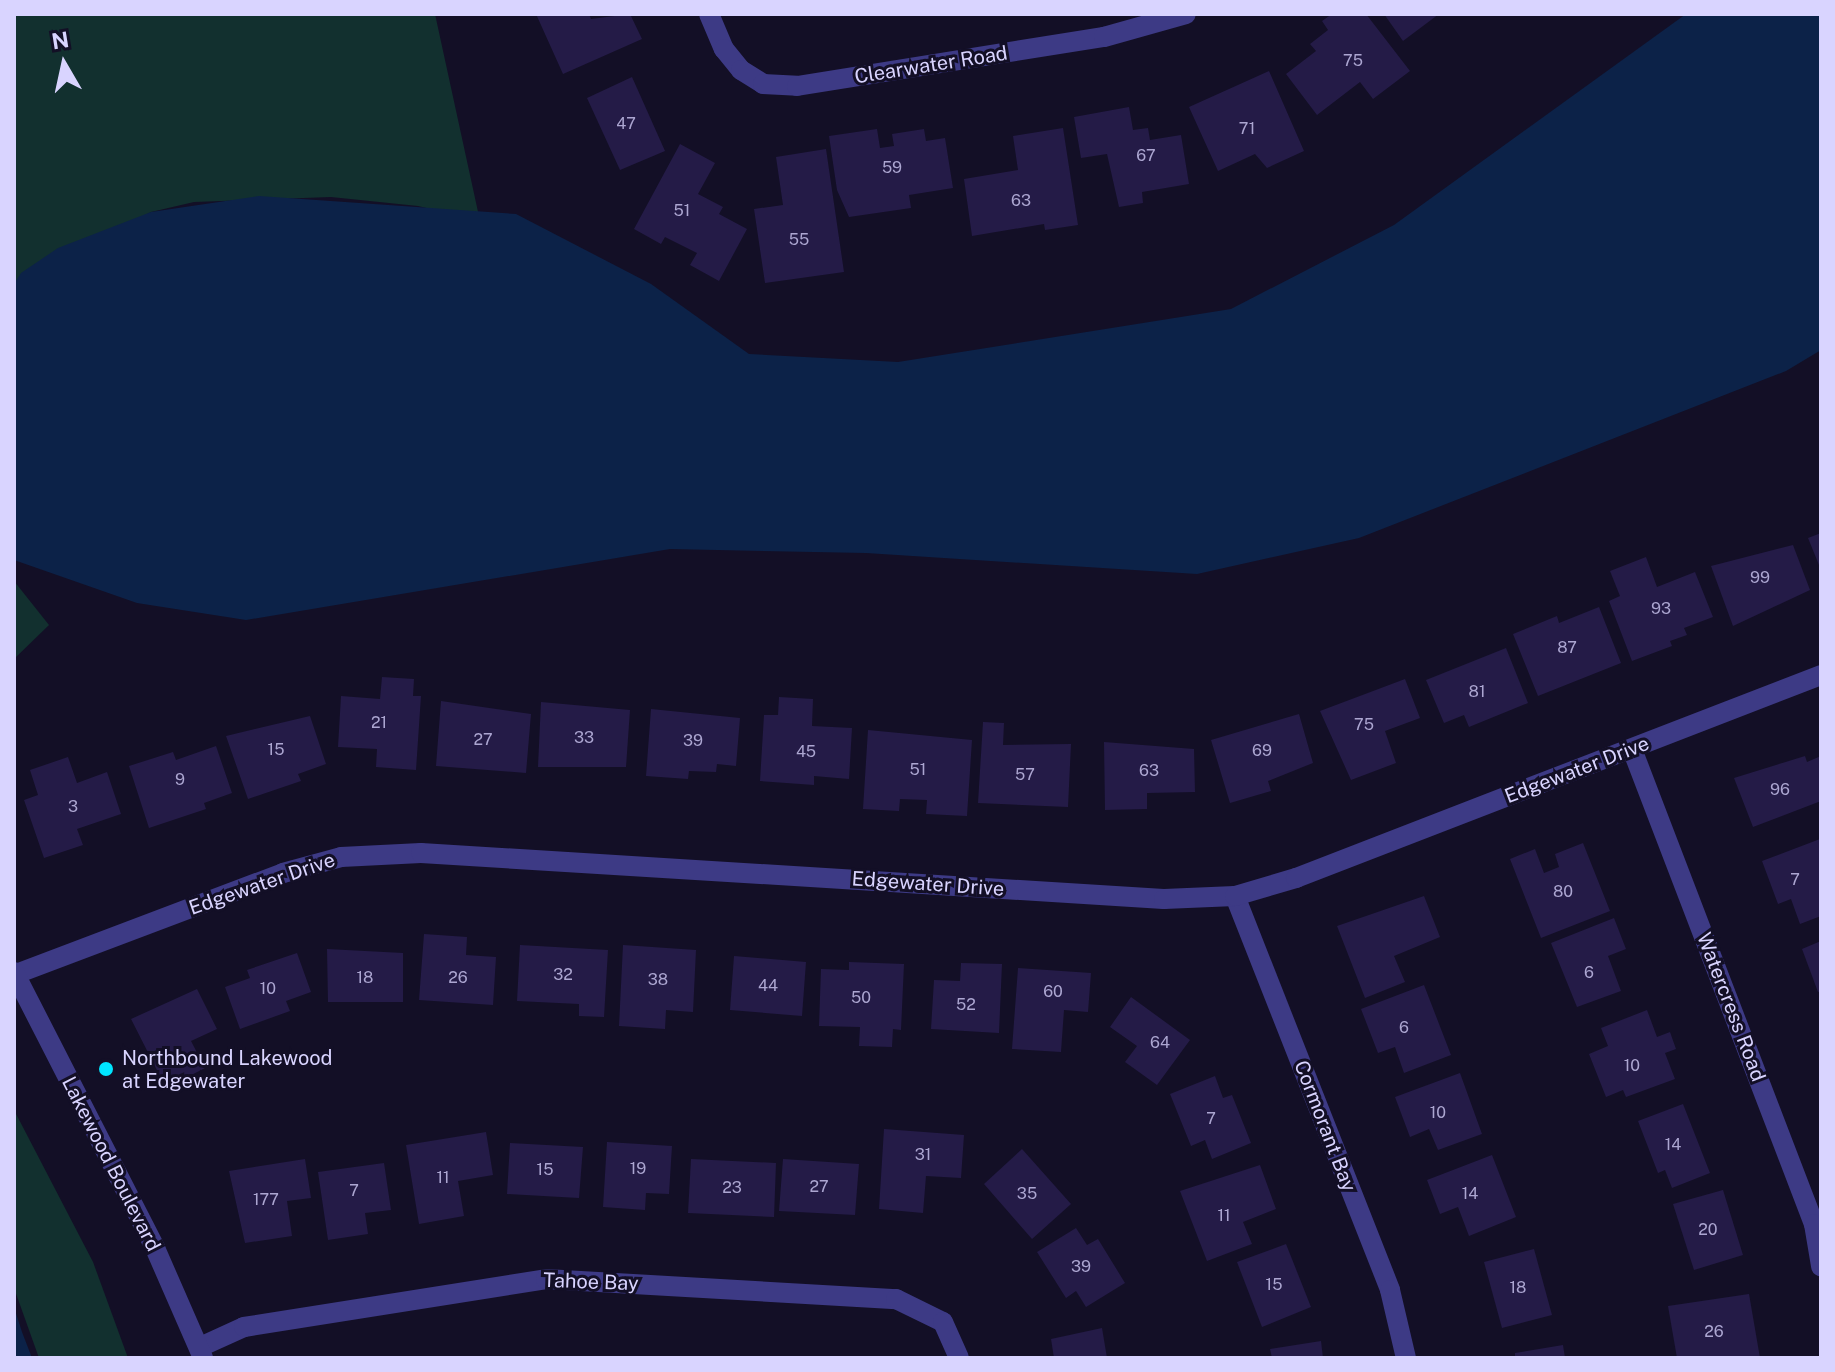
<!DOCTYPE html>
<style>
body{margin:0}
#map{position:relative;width:1835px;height:1372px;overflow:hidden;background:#130f26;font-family:"Public Sans",sans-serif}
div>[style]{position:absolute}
.green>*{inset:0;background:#12302f}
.water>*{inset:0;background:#0c2248}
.building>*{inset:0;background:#241b47}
.minor>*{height:20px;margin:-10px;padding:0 10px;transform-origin:10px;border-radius:10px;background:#3d3a85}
.tertiary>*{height:20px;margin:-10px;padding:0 10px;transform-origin:10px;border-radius:10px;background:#3d3a85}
.dots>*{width:22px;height:22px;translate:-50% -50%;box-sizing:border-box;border:4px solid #130f26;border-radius:50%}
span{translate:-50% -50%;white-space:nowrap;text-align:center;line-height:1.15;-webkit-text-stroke:6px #130f26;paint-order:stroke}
.number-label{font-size:16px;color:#aca6d1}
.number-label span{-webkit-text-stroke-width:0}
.street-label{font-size:20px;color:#d9d4ff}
.poi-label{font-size:20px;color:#d9d4ff}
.left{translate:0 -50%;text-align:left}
.frame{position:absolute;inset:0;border:16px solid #d9d4ff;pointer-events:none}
.north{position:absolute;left:24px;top:24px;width:80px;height:80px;-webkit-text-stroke:6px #130f26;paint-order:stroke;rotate:351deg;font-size:22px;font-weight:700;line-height:32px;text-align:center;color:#d9d4ff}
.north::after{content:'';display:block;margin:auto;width:28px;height:36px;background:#d9d4ff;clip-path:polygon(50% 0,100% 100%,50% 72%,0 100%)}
</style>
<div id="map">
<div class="green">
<i style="clip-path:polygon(14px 14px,435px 14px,480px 221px,418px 206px,331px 197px,194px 202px,151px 212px,14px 284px)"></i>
<i style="clip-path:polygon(14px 581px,49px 625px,14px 659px)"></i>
<i style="clip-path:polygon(14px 1110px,93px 1262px,128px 1358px,39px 1358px,14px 1288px)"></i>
</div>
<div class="water">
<i style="clip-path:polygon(1686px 14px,1821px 14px,1821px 350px,1786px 371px,1359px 538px,1197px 574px,866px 553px,670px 549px,246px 620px,137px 603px,14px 560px,14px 284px,21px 273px,58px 248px,151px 212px,259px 196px,516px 214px,651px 284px,749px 354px,898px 362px,1231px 309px,1394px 225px)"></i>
<i style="clip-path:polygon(14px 1307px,22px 1332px,32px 1358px,14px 1358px)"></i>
</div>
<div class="building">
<i style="clip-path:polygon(536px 14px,589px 14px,591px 19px,630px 14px,642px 39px,563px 74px)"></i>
<i style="clip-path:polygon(1332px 14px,1366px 14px,1410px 71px,1373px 99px,1360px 82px,1317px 115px,1286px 74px,1316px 51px,1310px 44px,1328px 30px,1322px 21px)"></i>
<i style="clip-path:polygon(1384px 14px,1439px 14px,1403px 41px)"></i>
<i style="clip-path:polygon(1269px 71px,1304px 151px,1267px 168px,1255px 154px,1218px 171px,1189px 107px)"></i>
<i style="clip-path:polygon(632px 77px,665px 151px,620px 170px,587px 98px)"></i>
<i style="clip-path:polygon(1129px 107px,1133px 130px,1148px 128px,1150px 140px,1181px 135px,1189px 184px,1142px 192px,1143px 203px,1119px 207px,1107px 154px,1081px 158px,1074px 117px)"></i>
<i style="clip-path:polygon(1063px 128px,1078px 225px,1045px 230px,1044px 224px,972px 236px,964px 179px,1018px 170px,1013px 136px)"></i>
<i style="clip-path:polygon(877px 129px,880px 148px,894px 146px,892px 134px,924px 129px,926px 141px,945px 138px,953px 188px,909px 195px,911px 208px,849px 217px,837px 190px,829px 136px)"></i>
<i style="clip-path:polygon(680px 144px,715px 163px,698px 194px,723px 207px,719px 214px,747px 229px,719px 281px,690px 265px,697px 253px,665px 237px,661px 244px,634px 229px)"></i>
<i style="clip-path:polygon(826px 149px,844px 272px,765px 283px,754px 209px,783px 205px,776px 157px)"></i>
<i style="clip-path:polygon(1821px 533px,1821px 570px,1808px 538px)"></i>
<i style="clip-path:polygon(1793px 545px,1810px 590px,1733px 626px,1711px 566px)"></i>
<i style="clip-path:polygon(1646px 557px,1657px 587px,1695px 572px,1713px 617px,1684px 628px,1687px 635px,1670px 641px,1672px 646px,1632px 661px,1609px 601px,1620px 596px,1610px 571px)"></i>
<i style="clip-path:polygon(1599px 607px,1621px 663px,1538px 696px,1513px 634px,1557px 616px,1559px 623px)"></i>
<i style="clip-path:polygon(1506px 648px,1528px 703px,1469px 727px,1464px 715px,1444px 723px,1426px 680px)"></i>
<i style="clip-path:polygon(382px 677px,414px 679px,413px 696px,421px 696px,416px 770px,376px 767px,377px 749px,338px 747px,341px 696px,380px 699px)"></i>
<i style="clip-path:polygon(1405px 679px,1420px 718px,1385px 731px,1396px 763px,1351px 780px,1320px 711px)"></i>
<i style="clip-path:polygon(779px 697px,813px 699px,812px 726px,852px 728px,849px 779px,814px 776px,814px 785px,760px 781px,764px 715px,778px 715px)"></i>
<i style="clip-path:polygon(441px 701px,531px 714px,526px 773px,436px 766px)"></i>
<i style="clip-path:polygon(541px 702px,630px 710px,626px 767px,538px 767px)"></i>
<i style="clip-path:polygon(651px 709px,740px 718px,736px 766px,717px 764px,716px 772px,689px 771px,688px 779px,646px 776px)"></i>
<i style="clip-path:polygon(1299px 714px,1313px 763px,1268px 781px,1271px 791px,1230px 803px,1211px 740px)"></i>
<i style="clip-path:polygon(310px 716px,326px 764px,298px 774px,301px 781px,248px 799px,226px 736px)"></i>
<i style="clip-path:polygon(983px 722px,1004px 723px,1003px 745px,1071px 744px,1068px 807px,978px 803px)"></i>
<i style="clip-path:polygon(868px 730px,972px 740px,967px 816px,926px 814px,927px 800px,900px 799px,899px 811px,863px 809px)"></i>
<i style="clip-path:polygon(1104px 742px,1194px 749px,1195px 792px,1147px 793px,1147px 809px,1105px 810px)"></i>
<i style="clip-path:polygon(216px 746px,232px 793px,204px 803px,206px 809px,149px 828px,129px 766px,173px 752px,176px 760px)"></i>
<i style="clip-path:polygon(1805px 756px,1807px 762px,1821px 756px,1821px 801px,1753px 827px,1734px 778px)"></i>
<i style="clip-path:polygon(68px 757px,77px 783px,107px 772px,121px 814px,77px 829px,83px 845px,44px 858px,24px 800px,38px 795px,30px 770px)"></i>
<i style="clip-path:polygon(1820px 839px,1821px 916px,1800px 924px,1791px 899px,1778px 904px,1762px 861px)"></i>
<i style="clip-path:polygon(1583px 843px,1610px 911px,1541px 938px,1510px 859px,1535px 849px,1544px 873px,1559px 867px,1555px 854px)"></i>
<i style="clip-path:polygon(1424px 896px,1440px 937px,1394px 956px,1405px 982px,1365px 998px,1337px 926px)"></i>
<i style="clip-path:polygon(1614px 918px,1626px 949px,1608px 956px,1621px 991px,1577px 1007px,1551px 943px)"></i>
<i style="clip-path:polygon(424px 934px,467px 937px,466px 955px,496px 957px,493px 1005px,419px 1000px)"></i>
<i style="clip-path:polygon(1821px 941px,1821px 991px,1818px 992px,1802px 949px)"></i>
<i style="clip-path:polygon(520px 945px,608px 950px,604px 1017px,579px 1016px,579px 1004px,517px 1001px)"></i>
<i style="clip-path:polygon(623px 945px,696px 950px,693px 1012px,666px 1010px,665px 1029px,619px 1026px)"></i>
<i style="clip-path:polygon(327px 949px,403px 953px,403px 1002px,328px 1002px)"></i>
<i style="clip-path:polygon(297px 953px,311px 992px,286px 1001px,290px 1011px,240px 1029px,225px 987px,250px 978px,247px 970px)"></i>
<i style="clip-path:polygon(734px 956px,806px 962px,802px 1016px,730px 1010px)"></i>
<i style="clip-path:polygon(849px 962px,904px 964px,901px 1030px,893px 1029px,892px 1047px,859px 1046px,860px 1027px,819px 1026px,821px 969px,849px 970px)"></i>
<i style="clip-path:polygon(961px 963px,1002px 964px,999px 1033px,931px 1029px,934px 980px,960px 981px)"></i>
<i style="clip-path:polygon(1018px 968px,1091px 973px,1088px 1012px,1064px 1010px,1061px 1052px,1012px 1049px)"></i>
<i style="clip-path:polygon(1424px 985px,1451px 1055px,1404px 1073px,1395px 1047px,1378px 1053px,1361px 1009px)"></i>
<i style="clip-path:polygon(197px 989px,217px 1029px,191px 1041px,205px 1068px,166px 1088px,131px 1019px)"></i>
<i style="clip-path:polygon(1131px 997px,1190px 1040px,1157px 1085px,1125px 1062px,1137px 1046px,1110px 1027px)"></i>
<i style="clip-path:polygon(1647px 1010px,1657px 1037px,1670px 1032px,1676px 1049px,1665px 1053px,1675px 1079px,1626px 1097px,1623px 1090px,1606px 1097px,1589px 1054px,1608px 1046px,1601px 1028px)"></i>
<i style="clip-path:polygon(1460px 1073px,1482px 1134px,1438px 1150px,1429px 1129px,1410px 1137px,1395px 1097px)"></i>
<i style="clip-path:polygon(1215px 1076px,1223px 1098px,1232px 1095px,1251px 1143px,1212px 1159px,1205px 1140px,1191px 1146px,1170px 1094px)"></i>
<i style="clip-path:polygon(1683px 1104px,1710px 1173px,1672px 1188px,1665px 1170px,1658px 1173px,1638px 1121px)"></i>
<i style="clip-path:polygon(884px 1129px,964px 1135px,961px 1178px,926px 1176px,923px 1213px,879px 1209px)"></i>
<i style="clip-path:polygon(486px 1132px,493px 1175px,458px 1181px,464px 1216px,419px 1224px,406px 1145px)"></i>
<i style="clip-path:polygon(607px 1142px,672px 1146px,669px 1194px,646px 1193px,645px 1210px,603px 1207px)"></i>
<i style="clip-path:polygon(510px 1143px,583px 1147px,579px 1198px,507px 1194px)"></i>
<i style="clip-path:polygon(1022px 1149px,1071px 1204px,1032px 1239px,984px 1184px)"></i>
<i style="clip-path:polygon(1492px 1155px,1516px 1217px,1469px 1236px,1458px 1207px,1440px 1214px,1427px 1180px)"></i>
<i style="clip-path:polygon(305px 1159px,311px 1198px,287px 1201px,292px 1236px,245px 1243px,229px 1171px)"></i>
<i style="clip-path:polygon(691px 1159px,776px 1163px,774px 1217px,688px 1213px)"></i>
<i style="clip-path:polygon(783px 1159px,859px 1164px,855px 1215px,779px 1211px)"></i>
<i style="clip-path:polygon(384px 1163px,391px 1210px,365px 1213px,368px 1234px,328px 1240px,318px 1172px)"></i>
<i style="clip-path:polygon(1260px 1165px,1276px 1209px,1243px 1222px,1252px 1244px,1207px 1261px,1180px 1191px)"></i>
<i style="clip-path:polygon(1723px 1190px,1743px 1255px,1694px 1270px,1673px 1204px)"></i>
<i style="clip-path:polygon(1076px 1228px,1087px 1245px,1098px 1239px,1125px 1283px,1086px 1307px,1076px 1291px,1066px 1298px,1037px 1252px)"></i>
<i style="clip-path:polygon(1286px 1244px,1311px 1307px,1262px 1327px,1237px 1262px)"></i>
<i style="clip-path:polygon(1534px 1249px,1552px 1315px,1502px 1328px,1484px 1262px)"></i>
<i style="clip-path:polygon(1749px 1294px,1760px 1358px,1677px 1358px,1668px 1306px)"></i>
<i style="clip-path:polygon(1102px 1328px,1107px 1358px,1054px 1358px,1051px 1339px)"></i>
<i style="clip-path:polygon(1321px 1341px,1323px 1358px,1272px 1358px,1270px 1349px)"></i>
<i style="clip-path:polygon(1563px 1345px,1565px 1358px,1515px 1358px,1515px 1353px)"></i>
</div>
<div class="minor">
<i style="left:709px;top:14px;width:38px;rotate:67deg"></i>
<i style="left:724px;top:49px;width:27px;rotate:51deg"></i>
<i style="left:741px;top:70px;width:26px;rotate:32deg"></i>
<i style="left:763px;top:84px;width:34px;rotate:3deg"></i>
<i style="left:797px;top:86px;width:311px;rotate:-9.1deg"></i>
<i style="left:1104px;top:37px;width:85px;rotate:-15.7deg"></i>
<i style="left:1632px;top:749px;width:509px;rotate:69.04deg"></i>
<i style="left:1814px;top:1224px;width:43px;rotate:80.5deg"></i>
<i style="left:1235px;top:896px;width:423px;rotate:68.5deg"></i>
<i style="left:1390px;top:1290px;width:70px;rotate:76.8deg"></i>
<i style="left:16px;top:974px;width:285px;rotate:-20.7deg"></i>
<i style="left:283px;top:873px;width:60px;rotate:-15.4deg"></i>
<i style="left:341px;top:857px;width:80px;rotate:-2.9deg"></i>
<i style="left:421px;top:853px;width:744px;rotate:3.54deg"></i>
<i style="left:1164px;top:899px;width:71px;rotate:-2.4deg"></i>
<i style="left:1235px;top:896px;width:64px;rotate:-16.4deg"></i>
<i style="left:1296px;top:878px;width:563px;rotate:-21.14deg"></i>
<i style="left:200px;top:1347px;width:48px;rotate:-24.4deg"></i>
<i style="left:244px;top:1327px;width:306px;rotate:-9deg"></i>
<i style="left:546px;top:1279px;width:351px;rotate:3.3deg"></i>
<i style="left:896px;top:1299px;width:52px;rotate:26.1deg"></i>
<i style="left:943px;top:1322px;width:39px;rotate:66deg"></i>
</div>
<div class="tertiary">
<i style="left:14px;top:972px;width:310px;rotate:62.9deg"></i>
<i style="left:155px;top:1248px;width:120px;rotate:66.4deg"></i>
</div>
<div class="dots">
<i style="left:106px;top:1069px;background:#00e5ff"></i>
</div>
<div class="number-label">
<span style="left:1353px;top:61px">75</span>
<span style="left:626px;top:124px">47</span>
<span style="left:1247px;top:129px">71</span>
<span style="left:1146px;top:156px">67</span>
<span style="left:892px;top:168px">59</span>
<span style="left:1021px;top:201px">63</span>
<span style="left:682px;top:211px">51</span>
<span style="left:799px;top:240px">55</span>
<span style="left:1760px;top:578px">99</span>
<span style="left:1661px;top:609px">93</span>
<span style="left:1567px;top:648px">87</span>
<span style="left:1477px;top:692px">81</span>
<span style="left:379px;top:723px">21</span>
<span style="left:1364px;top:725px">75</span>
<span style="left:584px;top:738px">33</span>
<span style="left:483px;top:740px">27</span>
<span style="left:693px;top:741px">39</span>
<span style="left:276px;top:750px">15</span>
<span style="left:1262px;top:751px">69</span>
<span style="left:806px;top:752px">45</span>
<span style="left:918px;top:770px">51</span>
<span style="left:1149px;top:771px">63</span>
<span style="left:1025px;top:775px">57</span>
<span style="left:180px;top:780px">9</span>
<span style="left:1780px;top:790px">96</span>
<span style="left:73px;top:807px">3</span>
<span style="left:1795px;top:880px">7</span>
<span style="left:1563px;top:892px">80</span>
<span style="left:1589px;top:973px">6</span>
<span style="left:563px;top:975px">32</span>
<span style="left:365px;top:978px">18</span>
<span style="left:458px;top:978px">26</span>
<span style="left:658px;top:980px">38</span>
<span style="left:768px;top:986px">44</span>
<span style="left:268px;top:989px">10</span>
<span style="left:1053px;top:992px">60</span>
<span style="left:861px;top:998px">50</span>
<span style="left:966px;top:1005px">52</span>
<span style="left:1404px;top:1028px">6</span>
<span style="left:1160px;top:1043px">64</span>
<span style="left:1632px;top:1066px">10</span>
<span style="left:1438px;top:1113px">10</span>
<span style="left:1211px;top:1119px">7</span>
<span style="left:1673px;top:1145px">14</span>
<span style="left:923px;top:1155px">31</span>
<span style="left:638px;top:1169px">19</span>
<span style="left:545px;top:1170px">15</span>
<span style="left:443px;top:1178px">11</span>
<span style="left:819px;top:1187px">27</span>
<span style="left:732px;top:1188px">23</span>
<span style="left:354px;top:1191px">7</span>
<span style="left:1027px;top:1194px">35</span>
<span style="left:1470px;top:1194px">14</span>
<span style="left:266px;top:1200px">177</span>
<span style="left:1224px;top:1216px">11</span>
<span style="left:1708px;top:1230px">20</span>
<span style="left:1081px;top:1267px">39</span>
<span style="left:1274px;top:1285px">15</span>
<span style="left:1518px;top:1288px">18</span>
<span style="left:1714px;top:1332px">26</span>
</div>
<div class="street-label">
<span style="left:931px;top:65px;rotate:-9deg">Clearwater Road</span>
<span style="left:1577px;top:770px;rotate:-21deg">Edgewater Drive</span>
<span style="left:262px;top:884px;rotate:-19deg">Edgewater Drive</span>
<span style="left:928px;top:884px;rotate:4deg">Edgewater Drive</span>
<span style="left:1731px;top:1007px;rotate:69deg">Watercress Road</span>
<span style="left:1325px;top:1126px;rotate:69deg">Cormorant Bay</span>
<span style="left:111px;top:1164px;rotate:63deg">Lakewood Boulevard</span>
<span style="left:591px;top:1282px;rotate:2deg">Tahoe Bay</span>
</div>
<div class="poi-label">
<span class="left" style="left:122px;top:1070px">Northbound Lakewood<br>at Edgewater</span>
</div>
<div class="frame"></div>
<div class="north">N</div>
</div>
